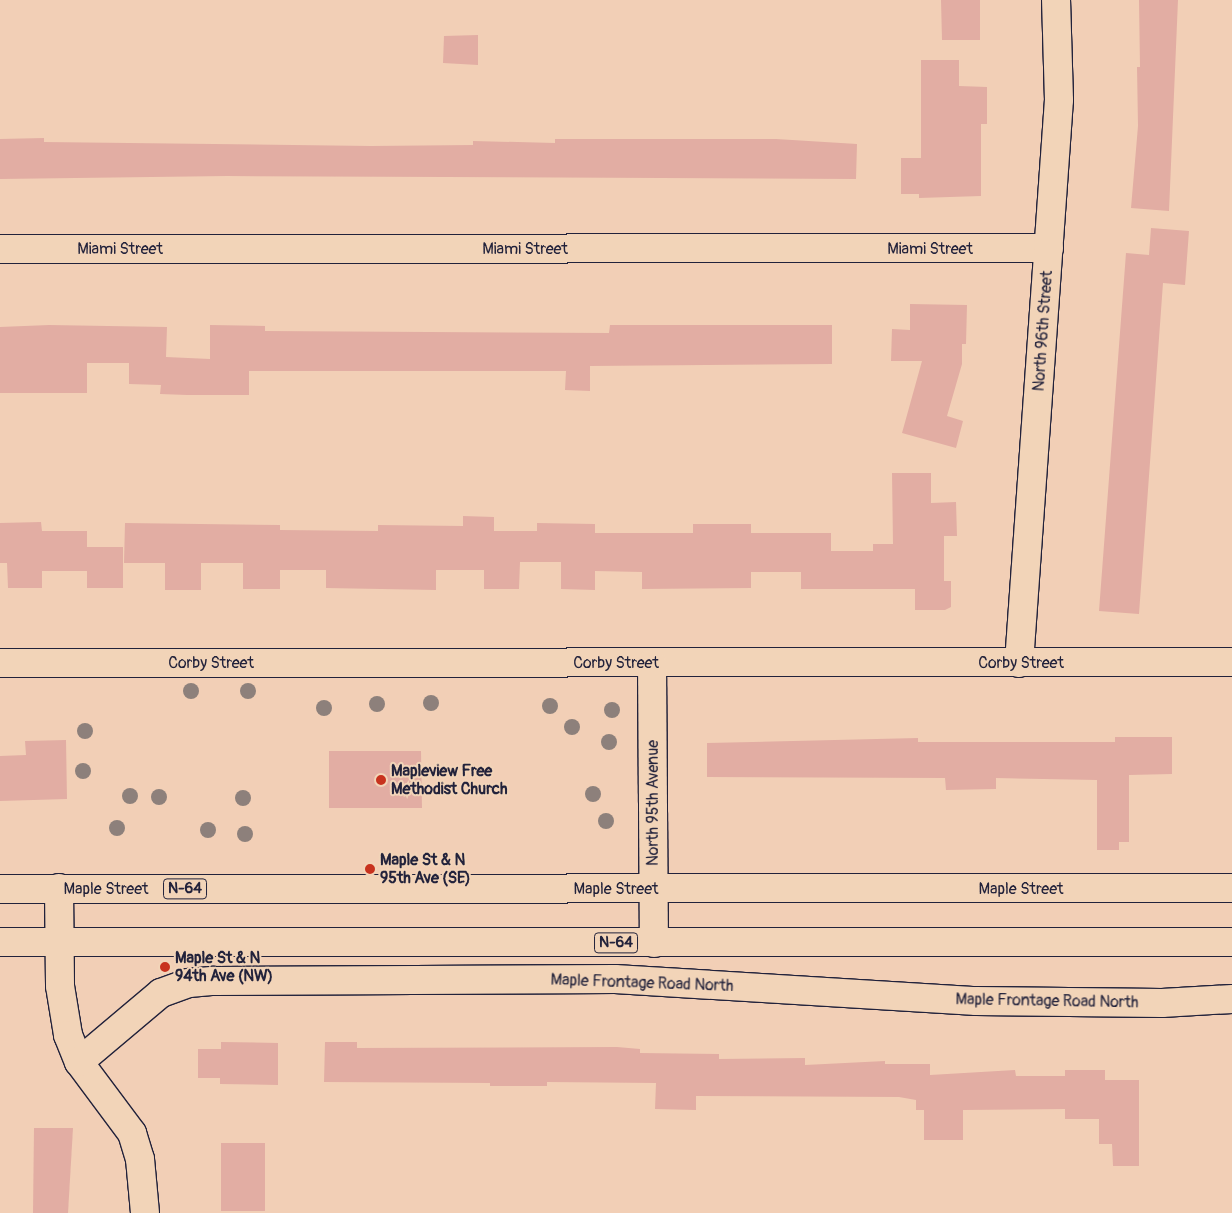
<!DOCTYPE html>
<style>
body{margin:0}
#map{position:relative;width:1232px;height:1213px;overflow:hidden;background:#f2cfb6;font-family:Pangolin,sans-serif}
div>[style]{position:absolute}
.building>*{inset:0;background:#e2ada3}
.roads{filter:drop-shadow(1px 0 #22223b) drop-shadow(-1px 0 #22223b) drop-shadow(0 1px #22223b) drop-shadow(0 -1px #22223b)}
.minor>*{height:28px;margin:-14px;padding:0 14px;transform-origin:14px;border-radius:14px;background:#f2d4b8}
.primary>*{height:28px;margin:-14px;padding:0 14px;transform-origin:14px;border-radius:14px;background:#f2d4b8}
.trees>*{width:16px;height:16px;margin:-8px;border-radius:50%;background:#8d807b}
.dots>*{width:14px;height:14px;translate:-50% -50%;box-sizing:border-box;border:2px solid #f2d4b8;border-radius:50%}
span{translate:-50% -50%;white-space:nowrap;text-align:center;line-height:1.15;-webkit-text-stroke:4px #f2d4b8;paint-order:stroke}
.shield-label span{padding:1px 4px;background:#f2d4b8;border:1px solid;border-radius:4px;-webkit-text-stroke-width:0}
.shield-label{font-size:15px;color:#22223b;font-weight:700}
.street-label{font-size:16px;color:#22223b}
.poi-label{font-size:16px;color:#22223b;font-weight:700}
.left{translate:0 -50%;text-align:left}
</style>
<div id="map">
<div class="building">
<i style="clip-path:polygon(941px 0,980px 0,980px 40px,942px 40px)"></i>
<i style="clip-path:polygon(1139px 0,1178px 0,1169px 211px,1131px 208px,1138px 126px,1137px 67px,1140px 67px)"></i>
<i style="clip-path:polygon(478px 35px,478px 65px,443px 63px,444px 36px)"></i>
<i style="clip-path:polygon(921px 60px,959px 60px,959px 86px,987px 87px,987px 124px,981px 124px,981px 196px,919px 198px,919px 194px,901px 194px,901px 158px,921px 158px)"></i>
<i style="clip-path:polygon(44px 138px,44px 142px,371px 146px,473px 145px,473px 141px,555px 143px,555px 139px,776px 139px,857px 144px,856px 179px,227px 176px,0 179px,0 139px)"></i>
<i style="clip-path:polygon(1151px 228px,1189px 231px,1185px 285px,1163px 283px,1139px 614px,1099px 611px,1126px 253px,1149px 255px)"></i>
<i style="clip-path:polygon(910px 304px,967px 305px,966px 344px,962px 344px,962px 364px,947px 416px,963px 421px,956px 448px,902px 433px,922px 361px,891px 361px,892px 329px,910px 330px)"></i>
<i style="clip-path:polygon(49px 325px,167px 327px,166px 357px,210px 359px,210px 325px,265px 326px,265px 331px,609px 333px,610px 325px,832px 325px,832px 364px,590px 366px,590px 391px,565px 390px,566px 371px,249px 371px,249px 395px,187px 395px,160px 394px,161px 385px,129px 384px,129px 363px,87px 363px,87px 393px,0 393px,0 327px)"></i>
<i style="clip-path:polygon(892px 473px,931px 473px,931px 503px,956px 502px,957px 536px,944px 536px,944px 581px,951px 581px,951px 607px,945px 610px,915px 610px,915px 589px,801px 589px,801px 572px,751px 572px,751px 588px,642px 589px,642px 572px,595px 571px,595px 590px,561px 589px,561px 562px,520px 562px,519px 589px,484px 589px,484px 570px,436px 570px,436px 590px,326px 588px,326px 570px,280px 570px,280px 589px,243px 589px,243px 563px,201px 563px,201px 590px,165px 590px,165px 563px,124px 563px,125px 523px,280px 525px,280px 530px,378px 531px,378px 525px,463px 526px,463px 516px,494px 517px,494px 531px,537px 531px,537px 523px,595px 524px,595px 533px,693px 533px,693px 524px,751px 524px,751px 533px,831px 533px,831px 551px,873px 551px,873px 544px,893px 544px)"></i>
<i style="clip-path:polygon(41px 522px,42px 531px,87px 531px,87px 547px,123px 547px,123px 588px,87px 588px,87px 571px,42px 571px,42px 588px,8px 588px,7px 563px,0 563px,0 523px)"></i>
<i style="clip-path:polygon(1115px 737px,1172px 737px,1172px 774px,1129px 775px,1129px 842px,1119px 842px,1119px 850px,1097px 850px,1097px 780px,996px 778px,996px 789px,946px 790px,945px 778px,707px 777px,707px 743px,918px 738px,918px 742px,1115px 742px)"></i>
<i style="clip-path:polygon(66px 740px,67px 799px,0 801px,0 756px,26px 755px,25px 741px)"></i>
<i style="clip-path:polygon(329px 751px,421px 751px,422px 808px,329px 808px)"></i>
<i style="clip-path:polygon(221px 1042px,278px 1043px,278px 1085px,220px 1084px,220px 1078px,198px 1078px,198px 1049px,221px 1049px)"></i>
<i style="clip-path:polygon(325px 1042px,357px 1042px,357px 1048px,617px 1047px,640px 1049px,640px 1053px,719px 1054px,719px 1059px,805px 1058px,805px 1065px,885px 1061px,885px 1064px,930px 1064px,930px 1075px,1015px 1070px,1016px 1076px,1065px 1076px,1065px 1070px,1105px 1070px,1105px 1080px,1139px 1080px,1139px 1166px,1113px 1166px,1112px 1144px,1099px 1144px,1099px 1119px,1065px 1119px,1065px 1109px,963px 1110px,963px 1140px,924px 1140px,924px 1110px,916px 1110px,916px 1100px,899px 1097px,696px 1096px,696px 1110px,655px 1109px,656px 1083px,547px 1082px,547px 1086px,490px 1086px,490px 1083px,324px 1082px)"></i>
<i style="clip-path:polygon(34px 1128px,73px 1128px,68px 1213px,33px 1213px)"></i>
<i style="clip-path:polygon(221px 1143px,265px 1143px,265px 1211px,221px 1211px)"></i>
</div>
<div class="roads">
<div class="minor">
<i style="left:0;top:249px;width:1049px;rotate:-0.05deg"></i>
<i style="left:0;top:663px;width:1232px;rotate:-0.05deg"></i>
<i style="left:652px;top:663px;width:280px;rotate:89.6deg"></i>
<i style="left:1019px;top:663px;width:564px;rotate:-85.94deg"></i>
<i style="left:1059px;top:100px;width:100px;rotate:-91.7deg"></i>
<i style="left:59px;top:888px;width:98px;rotate:89.4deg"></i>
<i style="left:60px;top:986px;width:50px;rotate:80.7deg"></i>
<i style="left:68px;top:1035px;width:29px;rotate:68deg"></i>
<i style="left:79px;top:1062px;width:89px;rotate:53.3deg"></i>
<i style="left:132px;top:1133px;width:27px;rotate:73deg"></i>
<i style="left:140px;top:1159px;width:54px;rotate:84.7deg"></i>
<i style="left:79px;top:1062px;width:107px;rotate:-40.1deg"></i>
<i style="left:161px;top:993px;width:30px;rotate:-20deg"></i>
<i style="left:189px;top:983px;width:25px;rotate:-5deg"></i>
<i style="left:214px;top:981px;width:401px;rotate:-0.3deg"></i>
<i style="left:615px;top:979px;width:362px;rotate:3.5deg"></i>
<i style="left:976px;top:1001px;width:186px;rotate:0.6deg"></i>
<i style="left:1162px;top:1003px;width:70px;rotate:-3.3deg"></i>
</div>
<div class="primary">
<i style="left:0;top:889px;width:1232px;rotate:-0.05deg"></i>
<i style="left:0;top:942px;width:1232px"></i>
</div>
</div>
<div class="trees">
<i style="left:191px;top:691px"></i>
<i style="left:248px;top:691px"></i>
<i style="left:431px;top:703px"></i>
<i style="left:377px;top:704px"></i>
<i style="left:550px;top:706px"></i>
<i style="left:324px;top:708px"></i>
<i style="left:612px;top:710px"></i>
<i style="left:572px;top:727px"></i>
<i style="left:85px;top:731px"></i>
<i style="left:609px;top:742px"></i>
<i style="left:83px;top:771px"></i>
<i style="left:593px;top:794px"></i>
<i style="left:130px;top:796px"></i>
<i style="left:159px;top:797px"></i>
<i style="left:243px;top:798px"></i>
<i style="left:606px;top:821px"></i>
<i style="left:117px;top:828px"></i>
<i style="left:208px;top:830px"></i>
<i style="left:245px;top:834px"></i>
</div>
<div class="dots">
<i style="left:381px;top:780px;background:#c8321e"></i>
<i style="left:370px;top:869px;background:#c8321e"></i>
<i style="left:165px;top:967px;background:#c8321e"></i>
</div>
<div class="shield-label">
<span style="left:185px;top:889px">N-64</span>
<span style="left:616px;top:943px">N-64</span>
</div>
<div class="street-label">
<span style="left:120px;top:249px">Miami Street</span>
<span style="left:525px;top:249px">Miami Street</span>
<span style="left:930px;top:249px">Miami Street</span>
<span style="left:1043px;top:331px;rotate:-86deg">North 96th Street</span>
<span style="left:211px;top:663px">Corby Street</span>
<span style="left:616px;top:663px">Corby Street</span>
<span style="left:1021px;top:663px">Corby Street</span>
<span style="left:653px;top:803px;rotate:-90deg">North 95th Avenue</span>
<span style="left:106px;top:889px">Maple Street</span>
<span style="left:616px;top:889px">Maple Street</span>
<span style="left:1021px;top:889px">Maple Street</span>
<span style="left:642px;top:983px;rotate:2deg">Maple Frontage Road North</span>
<span style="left:1047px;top:1001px;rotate:1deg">Maple Frontage Road North</span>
</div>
<div class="poi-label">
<span class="left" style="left:391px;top:780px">Mapleview Free<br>Methodist Church</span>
<span class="left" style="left:380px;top:869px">Maple St &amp; N<br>95th Ave (SE)</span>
<span class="left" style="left:175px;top:967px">Maple St &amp; N<br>94th Ave (NW)</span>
</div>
</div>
